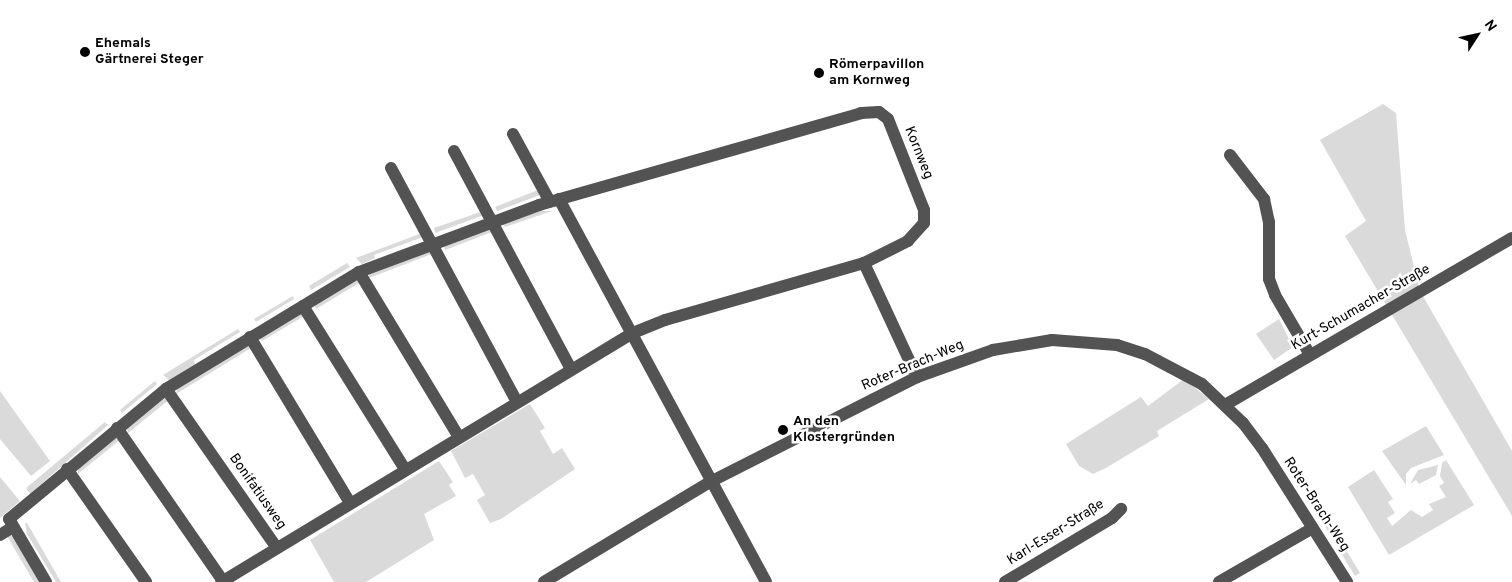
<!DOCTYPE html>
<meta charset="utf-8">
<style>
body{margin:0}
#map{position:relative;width:1512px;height:582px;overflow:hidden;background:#fff;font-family:Overpass,sans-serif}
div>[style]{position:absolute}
.green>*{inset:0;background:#dadada}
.minor>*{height:12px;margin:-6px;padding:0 6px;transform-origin:6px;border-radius:6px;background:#535353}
.dots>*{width:14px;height:14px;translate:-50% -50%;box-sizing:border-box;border:2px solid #fff;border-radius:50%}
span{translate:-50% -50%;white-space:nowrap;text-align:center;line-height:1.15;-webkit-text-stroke:5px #fff;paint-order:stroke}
.poi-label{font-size:14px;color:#000;font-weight:700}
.left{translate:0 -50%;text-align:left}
.street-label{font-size:14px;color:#000}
.north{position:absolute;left:1452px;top:10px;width:50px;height:50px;-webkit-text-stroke:4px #fff;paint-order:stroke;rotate:55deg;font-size:14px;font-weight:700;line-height:20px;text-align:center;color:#000}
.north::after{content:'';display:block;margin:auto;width:18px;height:22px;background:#000;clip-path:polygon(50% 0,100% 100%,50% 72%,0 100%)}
</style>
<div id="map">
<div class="green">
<i style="clip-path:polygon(1383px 104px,1396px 113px,1405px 230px,1420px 291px,1512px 451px,1512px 516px,1345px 236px,1366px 221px,1320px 140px)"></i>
<i style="clip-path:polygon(538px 190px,540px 195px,497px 211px,495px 207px)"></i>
<i style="clip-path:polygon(483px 211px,484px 215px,435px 233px,434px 228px)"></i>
<i style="clip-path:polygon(540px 211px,552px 211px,505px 227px,503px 224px)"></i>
<i style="clip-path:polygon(491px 227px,492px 232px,445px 250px,444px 245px)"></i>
<i style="clip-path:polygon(422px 233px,423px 237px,374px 255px,375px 258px,362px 264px,356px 258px)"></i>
<i style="clip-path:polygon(431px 250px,432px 254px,369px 278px,369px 273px)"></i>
<i style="clip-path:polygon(347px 263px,350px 267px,311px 290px,309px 286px)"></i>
<i style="clip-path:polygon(357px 279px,359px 283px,316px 309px,314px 305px)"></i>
<i style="clip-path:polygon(293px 296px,294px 299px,256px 322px,254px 319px)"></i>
<i style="clip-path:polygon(302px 312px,304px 316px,262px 341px,260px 338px)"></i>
<i style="clip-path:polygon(1279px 319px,1293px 347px,1274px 360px,1256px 334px)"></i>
<i style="clip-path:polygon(238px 329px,240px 332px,194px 360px,195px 364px,169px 380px,163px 375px)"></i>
<i style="clip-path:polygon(249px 345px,251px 348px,176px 394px,177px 389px)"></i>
<i style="clip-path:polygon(1184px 379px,1209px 399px,1157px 431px,1159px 436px,1106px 468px,1093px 474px,1079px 466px,1066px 444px,1141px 397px,1148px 406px)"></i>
<i style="clip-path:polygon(155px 381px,157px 384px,122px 413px,120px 410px)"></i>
<i style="clip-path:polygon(0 391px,50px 461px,31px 476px,0 439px)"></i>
<i style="clip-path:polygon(166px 397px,170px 399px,128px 433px,127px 428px)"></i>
<i style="clip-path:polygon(530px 404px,545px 428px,540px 431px,553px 454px,562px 448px,575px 469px,501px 519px,490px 523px,477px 500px,485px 495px,473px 474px,465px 478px,451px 451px)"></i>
<i style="clip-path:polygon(105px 422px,108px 425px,30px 494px,26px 488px)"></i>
<i style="clip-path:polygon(1426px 426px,1444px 455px,1411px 468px,1406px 474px,1406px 485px,1382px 451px)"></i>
<i style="clip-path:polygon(117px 437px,121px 439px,78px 474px,78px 469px)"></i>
<i style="clip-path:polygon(1446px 460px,1474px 505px,1389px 555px,1348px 487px,1374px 470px,1393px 499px,1388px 502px,1395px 513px,1387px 518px,1392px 526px,1411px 510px,1422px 517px,1433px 510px,1429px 504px,1446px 497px,1439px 486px,1444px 483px,1440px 476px,1442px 463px)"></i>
<i style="clip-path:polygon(439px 461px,453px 482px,449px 485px,456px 496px,424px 514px,434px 540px,366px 582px,334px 582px,310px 540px)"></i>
<i style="clip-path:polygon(1438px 465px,1436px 475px,1419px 484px,1416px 480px,1410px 484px,1418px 470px)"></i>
<i style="clip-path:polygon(0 477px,20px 501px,0 518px)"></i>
<i style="clip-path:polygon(1328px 520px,1360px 573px,1355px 576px,1323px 523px)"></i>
<i style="clip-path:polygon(25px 523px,27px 523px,61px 582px,56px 582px,27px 534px)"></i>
<i style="clip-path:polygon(7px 536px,13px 536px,39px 582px,34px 582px)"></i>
</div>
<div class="minor">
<i style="left:513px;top:134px;width:77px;rotate:61.4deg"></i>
<i style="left:454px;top:151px;width:247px;rotate:61.8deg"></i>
<i style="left:1230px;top:155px;width:56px;rotate:52.3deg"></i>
<i style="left:1264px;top:199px;width:24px;rotate:78deg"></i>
<i style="left:1269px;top:222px;width:57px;rotate:90deg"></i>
<i style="left:1269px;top:279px;width:17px;rotate:69deg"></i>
<i style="left:1275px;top:295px;width:69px;rotate:59.7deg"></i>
<i style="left:391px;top:168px;width:266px;rotate:61.7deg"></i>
<i style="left:559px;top:199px;width:435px;rotate:61.6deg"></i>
<i style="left:864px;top:263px;width:126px;rotate:65.1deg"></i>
<i style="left:359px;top:272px;width:193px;rotate:58.8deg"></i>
<i style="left:303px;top:306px;width:192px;rotate:58deg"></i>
<i style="left:250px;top:337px;width:194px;rotate:58.9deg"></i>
<i style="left:166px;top:389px;width:194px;rotate:55.1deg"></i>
<i style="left:1225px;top:405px;width:332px;rotate:-30.2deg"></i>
<i style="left:117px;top:428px;width:186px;rotate:55.3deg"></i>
<i style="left:67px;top:469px;width:138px;rotate:55deg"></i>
<i style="left:0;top:535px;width:15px;rotate:-32deg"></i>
<i style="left:46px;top:582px;width:73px;rotate:-120.4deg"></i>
<i style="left:9px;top:519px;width:204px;rotate:-39.6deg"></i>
<i style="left:166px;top:389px;width:226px;rotate:-31.2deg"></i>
<i style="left:359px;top:272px;width:192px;rotate:-20.4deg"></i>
<i style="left:539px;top:205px;width:335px;rotate:-15.9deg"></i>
<i style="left:861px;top:113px;width:18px;rotate:-3deg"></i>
<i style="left:879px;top:112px;width:11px;rotate:38deg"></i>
<i style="left:888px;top:119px;width:98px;rotate:68.4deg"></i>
<i style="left:924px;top:210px;width:13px;rotate:90deg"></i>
<i style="left:924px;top:223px;width:24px;rotate:132deg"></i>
<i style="left:908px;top:241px;width:49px;rotate:153.4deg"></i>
<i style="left:864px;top:263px;width:207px;rotate:164deg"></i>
<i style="left:665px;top:320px;width:37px;rotate:158deg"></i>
<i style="left:631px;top:334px;width:479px;rotate:148.8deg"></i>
<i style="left:544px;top:582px;width:194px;rotate:-31.1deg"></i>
<i style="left:710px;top:482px;width:232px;rotate:-26.9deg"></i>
<i style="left:917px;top:377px;width:81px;rotate:-19.6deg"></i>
<i style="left:993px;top:350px;width:60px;rotate:-9.6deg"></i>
<i style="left:1052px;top:340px;width:65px;rotate:4.4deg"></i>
<i style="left:1117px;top:345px;width:29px;rotate:18deg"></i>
<i style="left:1145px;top:354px;width:64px;rotate:27.8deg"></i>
<i style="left:1202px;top:384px;width:57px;rotate:43.6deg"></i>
<i style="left:1243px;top:423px;width:31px;rotate:53deg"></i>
<i style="left:1262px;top:448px;width:159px;rotate:57.6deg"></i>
<i style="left:1005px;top:582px;width:125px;rotate:-30.9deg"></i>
<i style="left:1112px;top:518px;width:13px;rotate:-45deg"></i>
<i style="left:1219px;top:582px;width:108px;rotate:-29.9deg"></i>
</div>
<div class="dots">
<i style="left:85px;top:52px;background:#000"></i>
<i style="left:819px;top:73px;background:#000"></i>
<i style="left:783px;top:430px;background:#000"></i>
</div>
<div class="poi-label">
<span class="left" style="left:95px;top:52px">Ehemals<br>Gärtnerei Steger</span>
<span class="left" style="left:829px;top:73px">Römerpavillon<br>am Kornweg</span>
<span class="left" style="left:793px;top:430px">An den<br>Klostergründen</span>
</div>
<div class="street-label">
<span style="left:918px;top:153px;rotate:68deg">Kornweg</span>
<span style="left:1361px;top:308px;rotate:-30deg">Kurt-Schumacher-Straße</span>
<span style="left:913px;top:366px;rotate:-23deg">Roter-Brach-Weg</span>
<span style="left:257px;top:492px;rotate:55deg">Bonifatiusweg</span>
<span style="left:1316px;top:505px;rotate:57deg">Roter-Brach-Weg</span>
<span style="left:1056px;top:533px;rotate:-32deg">Karl-Esser-Straße</span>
</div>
<div class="north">N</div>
</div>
